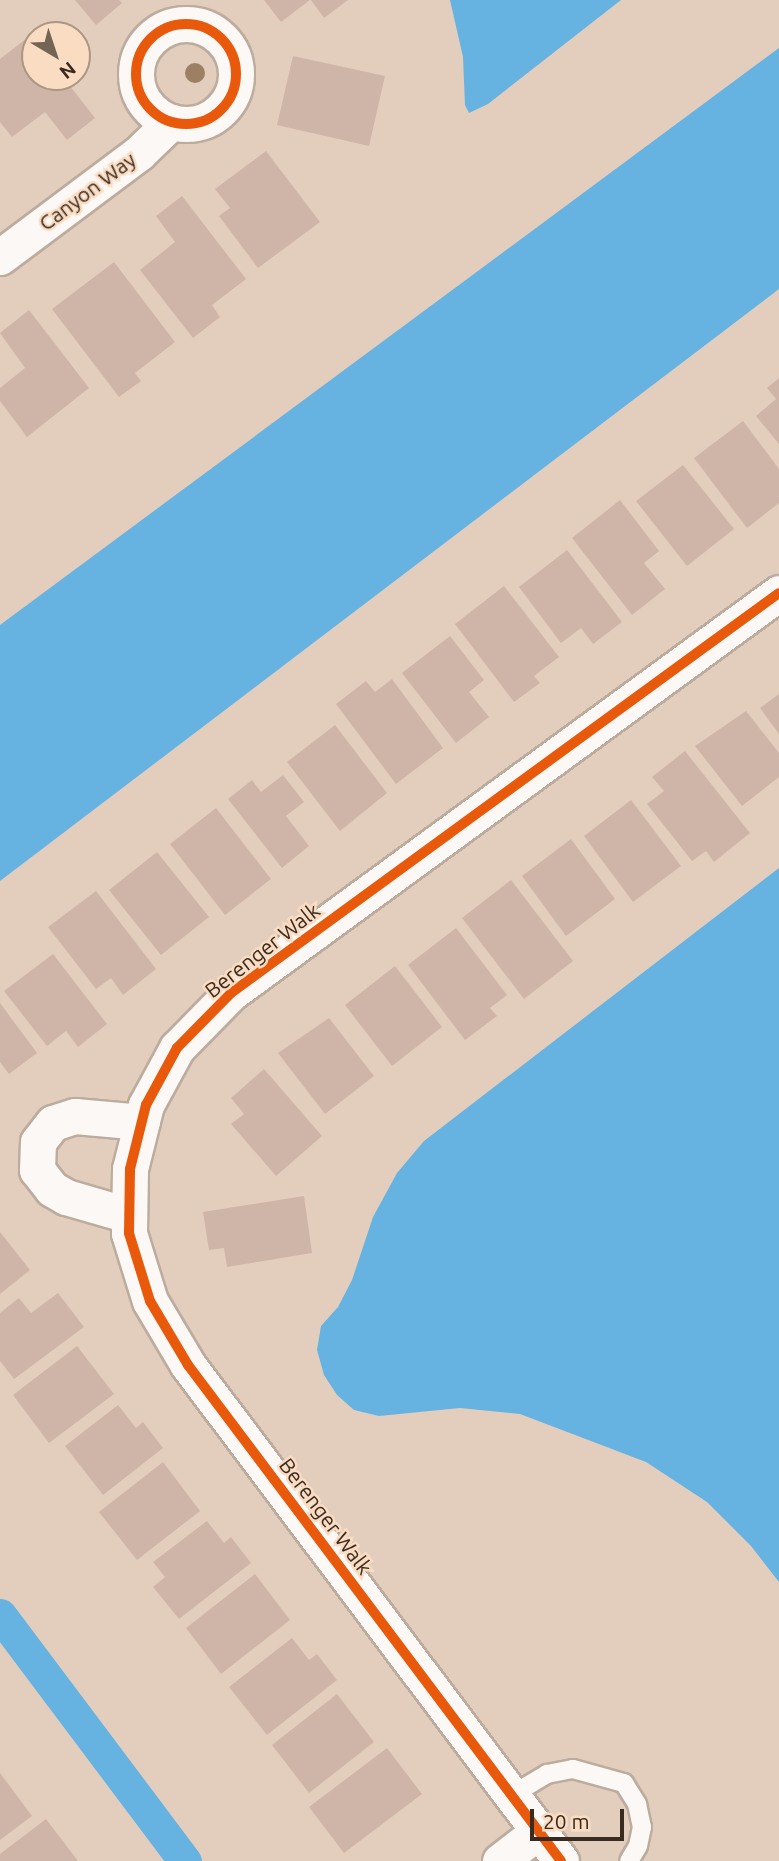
<!DOCTYPE html>
<style>
body{margin:0}
#map{position:relative;width:779px;height:1861px;overflow:hidden;background:#e3cebd;font-family:Ubuntu,sans-serif}
div>[style]{position:absolute}
.water>*{inset:0;background:#66b2e1}
.canal>*{height:33px;margin:-16.5px;padding:0 16.5px;transform-origin:16.5px;border-radius:16.5px;background:#66b2e1}
.building>*{inset:0;background:#cfb5a7}
.roads{filter:drop-shadow(2px 0 #bcac9e) drop-shadow(-2px 0 #bcac9e) drop-shadow(0 2px #bcac9e) drop-shadow(0 -2px #bcac9e)}
.lane>*{height:18px;margin:-9px;padding:0 9px;transform-origin:9px;border-radius:9px;background:#fbf8f5}
.street>*{height:35px;margin:-17.5px;padding:0 17.5px;transform-origin:17.5px;border-radius:17.5px;background:#fbf8f5}
.street>.ring{margin:-17.5px;padding:0;box-sizing:content-box;background:none;border:35px solid #fbf8f5;border-radius:50%}
.cycleway>*{height:10px;margin:-5px;padding:0 5px;transform-origin:5px;border-radius:5px;background:#e8590c}
.cycleway>.ring{margin:-5px;padding:0;box-sizing:content-box;background:none;border:10px solid #e8590c;border-radius:50%}
.trees>*{width:20px;height:20px;margin:-10px;border-radius:50%;background:#9d7f64}
span{translate:-50% -50%;white-space:nowrap;text-align:center;line-height:1.15;-webkit-text-stroke:5px #fadcc3;paint-order:stroke}
.street-label{font-size:21px;color:#392b1f}
.north{position:absolute;left:21px;top:21px;width:70px;height:70px;box-sizing:border-box;background:#fadcc3;border:2px solid #ad9581;border-radius:50%;rotate:141deg;font-size:19px;font-weight:700;line-height:28px;text-align:center;color:#392b1f}
.north::after{content:'';display:block;margin:auto;width:24px;height:32px;background:#746456;clip-path:polygon(50% 0,100% 100%,50% 72%,0 100%)}
.scale{position:absolute;left:530px;top:1809px;width:94px;height:32px;box-sizing:border-box;border:4px solid #392b1f;border-top:0;padding-left:9px;font-size:21px;line-height:24px;white-space:nowrap;color:#392b1f;-webkit-text-stroke:5px #fadcc3;paint-order:stroke}
</style>
<div id="map">
<div class="water">
<i style="clip-path:polygon(450px 0,621px 0,488px 104px,469px 113px,465px 105px,463px 57px)"></i>
<i style="clip-path:polygon(779px 48px,779px 289px,0 881px,0 625px)"></i>
<i style="clip-path:polygon(779px 868px,779px 1582px,751px 1546px,707px 1502px,646px 1462px,520px 1414px,460px 1408px,379px 1416px,354px 1410px,337px 1395px,324px 1375px,317px 1350px,321px 1326px,338px 1307px,352px 1280px,373px 1217px,397px 1173px,424px 1141px)"></i>
</div>
<div class="canal">
<i style="left:0;top:1615px;width:308px;rotate:53.1deg"></i>
</div>
<div class="building">
<i style="clip-path:polygon(75px 0,119px 0,122px 3px,96px 25px)"></i>
<i style="clip-path:polygon(264px 0,310px 0,281px 22px)"></i>
<i style="clip-path:polygon(311px 0,348px 0,324px 18px)"></i>
<i style="clip-path:polygon(31px 35px,35px 40px,35px 77px,63px 77px,95px 118px,67px 140px,45px 112px,12px 137px,0 122px,0 59px)"></i>
<i style="clip-path:polygon(293px 56px,385px 76px,369px 146px,277px 125px)"></i>
<i style="clip-path:polygon(266px 151px,320px 222px,258px 268px,219px 216px,230px 208px,215px 189px)"></i>
<i style="clip-path:polygon(182px 196px,246px 279px,212px 305px,220px 317px,193px 338px,140px 270px,175px 242px,156px 216px)"></i>
<i style="clip-path:polygon(114px 262px,175px 342px,135px 373px,141px 381px,119px 397px,52px 309px)"></i>
<i style="clip-path:polygon(29px 310px,89px 388px,27px 437px,0 401px,0 388px,25px 368px,0 333px)"></i>
<i style="clip-path:polygon(779px 378px,779px 444px,756px 416px,776px 399px,767px 388px)"></i>
<i style="clip-path:polygon(743px 421px,779px 469px,779px 503px,747px 528px,694px 458px)"></i>
<i style="clip-path:polygon(683px 465px,734px 529px,687px 566px,636px 501px)"></i>
<i style="clip-path:polygon(620px 500px,659px 551px,644px 563px,665px 589px,632px 615px,572px 538px)"></i>
<i style="clip-path:polygon(567px 550px,622px 622px,593px 644px,581px 628px,561px 643px,519px 587px)"></i>
<i style="clip-path:polygon(504px 586px,559px 657px,534px 676px,540px 683px,514px 702px,455px 624px)"></i>
<i style="clip-path:polygon(450px 636px,484px 680px,469px 692px,489px 717px,456px 743px,402px 673px)"></i>
<i style="clip-path:polygon(392px 679px,443px 748px,396px 784px,336px 704px,366px 681px,375px 692px)"></i>
<i style="clip-path:polygon(779px 694px,779px 734px,760px 708px)"></i>
<i style="clip-path:polygon(746px 711px,779px 753px,779px 777px,742px 806px,695px 746px)"></i>
<i style="clip-path:polygon(335px 725px,387px 793px,340px 831px,287px 762px)"></i>
<i style="clip-path:polygon(685px 751px,750px 833px,714px 862px,706px 851px,692px 861px,647px 804px,664px 791px,652px 777px)"></i>
<i style="clip-path:polygon(283px 775px,304px 802px,286px 816px,309px 846px,282px 868px,228px 799px,252px 780px,261px 792px)"></i>
<i style="clip-path:polygon(631px 800px,681px 866px,633px 902px,584px 836px)"></i>
<i style="clip-path:polygon(216px 808px,271px 879px,225px 915px,170px 844px)"></i>
<i style="clip-path:polygon(571px 839px,615px 899px,566px 936px,522px 876px)"></i>
<i style="clip-path:polygon(157px 852px,209px 917px,161px 955px,109px 890px)"></i>
<i style="clip-path:polygon(511px 880px,573px 961px,524px 999px,462px 918px)"></i>
<i style="clip-path:polygon(96px 891px,156px 969px,123px 995px,111px 978px,96px 989px,48px 927px)"></i>
<i style="clip-path:polygon(456px 928px,507px 995px,490px 1008px,497px 1016px,465px 1040px,408px 965px)"></i>
<i style="clip-path:polygon(53px 954px,107px 1024px,78px 1047px,66px 1031px,47px 1046px,4px 991px)"></i>
<i style="clip-path:polygon(395px 966px,442px 1027px,392px 1066px,345px 1005px)"></i>
<i style="clip-path:polygon(0 1003px,37px 1053px,9px 1074px,0 1062px)"></i>
<i style="clip-path:polygon(329px 1018px,374px 1076px,325px 1114px,278px 1053px)"></i>
<i style="clip-path:polygon(264px 1069px,322px 1136px,276px 1176px,231px 1124px,244px 1114px,231px 1098px)"></i>
<i style="clip-path:polygon(304px 1196px,312px 1253px,227px 1267px,224px 1248px,209px 1250px,203px 1212px)"></i>
<i style="clip-path:polygon(0 1232px,30px 1270px,0 1294px)"></i>
<i style="clip-path:polygon(58px 1293px,84px 1327px,14px 1379px,0 1361px,0 1313px,19px 1298px,31px 1313px)"></i>
<i style="clip-path:polygon(77px 1346px,114px 1394px,49px 1443px,13px 1395px)"></i>
<i style="clip-path:polygon(118px 1405px,136px 1428px,143px 1422px,163px 1448px,103px 1495px,65px 1446px)"></i>
<i style="clip-path:polygon(163px 1462px,200px 1511px,137px 1560px,99px 1512px)"></i>
<i style="clip-path:polygon(207px 1521px,224px 1543px,231px 1537px,251px 1563px,179px 1619px,153px 1587px,165px 1577px,153px 1562px)"></i>
<i style="clip-path:polygon(255px 1574px,290px 1620px,221px 1674px,186px 1628px)"></i>
<i style="clip-path:polygon(292px 1638px,309px 1660px,317px 1654px,337px 1680px,267px 1735px,229px 1687px)"></i>
<i style="clip-path:polygon(337px 1694px,374px 1742px,309px 1793px,272px 1745px)"></i>
<i style="clip-path:polygon(387px 1748px,422px 1794px,344px 1853px,309px 1807px)"></i>
<i style="clip-path:polygon(0 1773px,32px 1816px,0 1840px)"></i>
<i style="clip-path:polygon(46px 1819px,78px 1861px,0 1861px,0 1854px)"></i>
</div>
<div class="roads">
<div class="lane">
<i style="left:512px;top:1795px;width:41px;rotate:-31deg"></i>
<i style="left:547px;top:1774px;width:26px;rotate:-11deg"></i>
<i style="left:573px;top:1769px;width:53px;rotate:15.4deg"></i>
<i style="left:624px;top:1783px;width:25px;rotate:58deg"></i>
<i style="left:637px;top:1804px;width:24px;rotate:78deg"></i>
<i style="left:642px;top:1827px;width:19px;rotate:102deg"></i>
<i style="left:638px;top:1846px;width:17px;rotate:121deg"></i>
</div>
<div class="street">
<i class="ring" style="left:136px;top:24px;width:65px;height:65px"></i>
<i style="left:0;top:257px;width:174px;rotate:-36.8deg"></i>
<i style="left:139px;top:153px;width:45px;rotate:-44.1deg"></i>
<i style="left:128px;top:1215px;width:65px;rotate:-163.8deg"></i>
<i style="left:66px;top:1197px;width:16px;rotate:-150deg"></i>
<i style="left:52px;top:1189px;width:24px;rotate:-128deg"></i>
<i style="left:37px;top:1170px;width:28px;rotate:-88deg"></i>
<i style="left:38px;top:1142px;width:24px;rotate:-52deg"></i>
<i style="left:53px;top:1123px;width:23px;rotate:-18deg"></i>
<i style="left:75px;top:1116px;width:67px;rotate:5.1deg"></i>
<i style="left:500px;top:1861px;width:49px;rotate:-37.6deg"></i>
<i style="left:561px;top:1861px;width:621px;rotate:-126.94deg"></i>
<i style="left:188px;top:1365px;width:74px;rotate:-120.7deg"></i>
<i style="left:150px;top:1301px;width:71px;rotate:-107.2deg"></i>
<i style="left:129px;top:1233px;width:64px;rotate:-89.1deg"></i>
<i style="left:130px;top:1169px;width:66px;rotate:-76deg"></i>
<i style="left:146px;top:1105px;width:65px;rotate:-61.5deg"></i>
<i style="left:177px;top:1048px;width:77px;rotate:-45.5deg"></i>
<i style="left:231px;top:993px;width:678px;rotate:-36.13deg"></i>
</div>
</div>
<div class="cycleway">
<i class="ring" style="left:136px;top:24px;width:90px;height:90px"></i>
<i style="left:561px;top:1861px;width:621px;rotate:-126.94deg"></i>
<i style="left:188px;top:1365px;width:74px;rotate:-120.7deg"></i>
<i style="left:150px;top:1301px;width:71px;rotate:-107.2deg"></i>
<i style="left:129px;top:1233px;width:64px;rotate:-89.1deg"></i>
<i style="left:130px;top:1169px;width:66px;rotate:-76deg"></i>
<i style="left:146px;top:1105px;width:65px;rotate:-61.5deg"></i>
<i style="left:177px;top:1048px;width:77px;rotate:-45.5deg"></i>
<i style="left:231px;top:993px;width:678px;rotate:-36.13deg"></i>
</div>
<div class="trees">
<i style="left:195px;top:73px"></i>
</div>
<div class="street-label">
<span style="left:87px;top:191px;rotate:-37deg">Canyon Way</span>
<span style="left:262px;top:950px;rotate:-38deg">Berenger Walk</span>
<span style="left:326px;top:1516px;rotate:53deg">Berenger Walk</span>
</div>
<div class="north">N</div>
<div class="scale">20 m</div>
</div>
